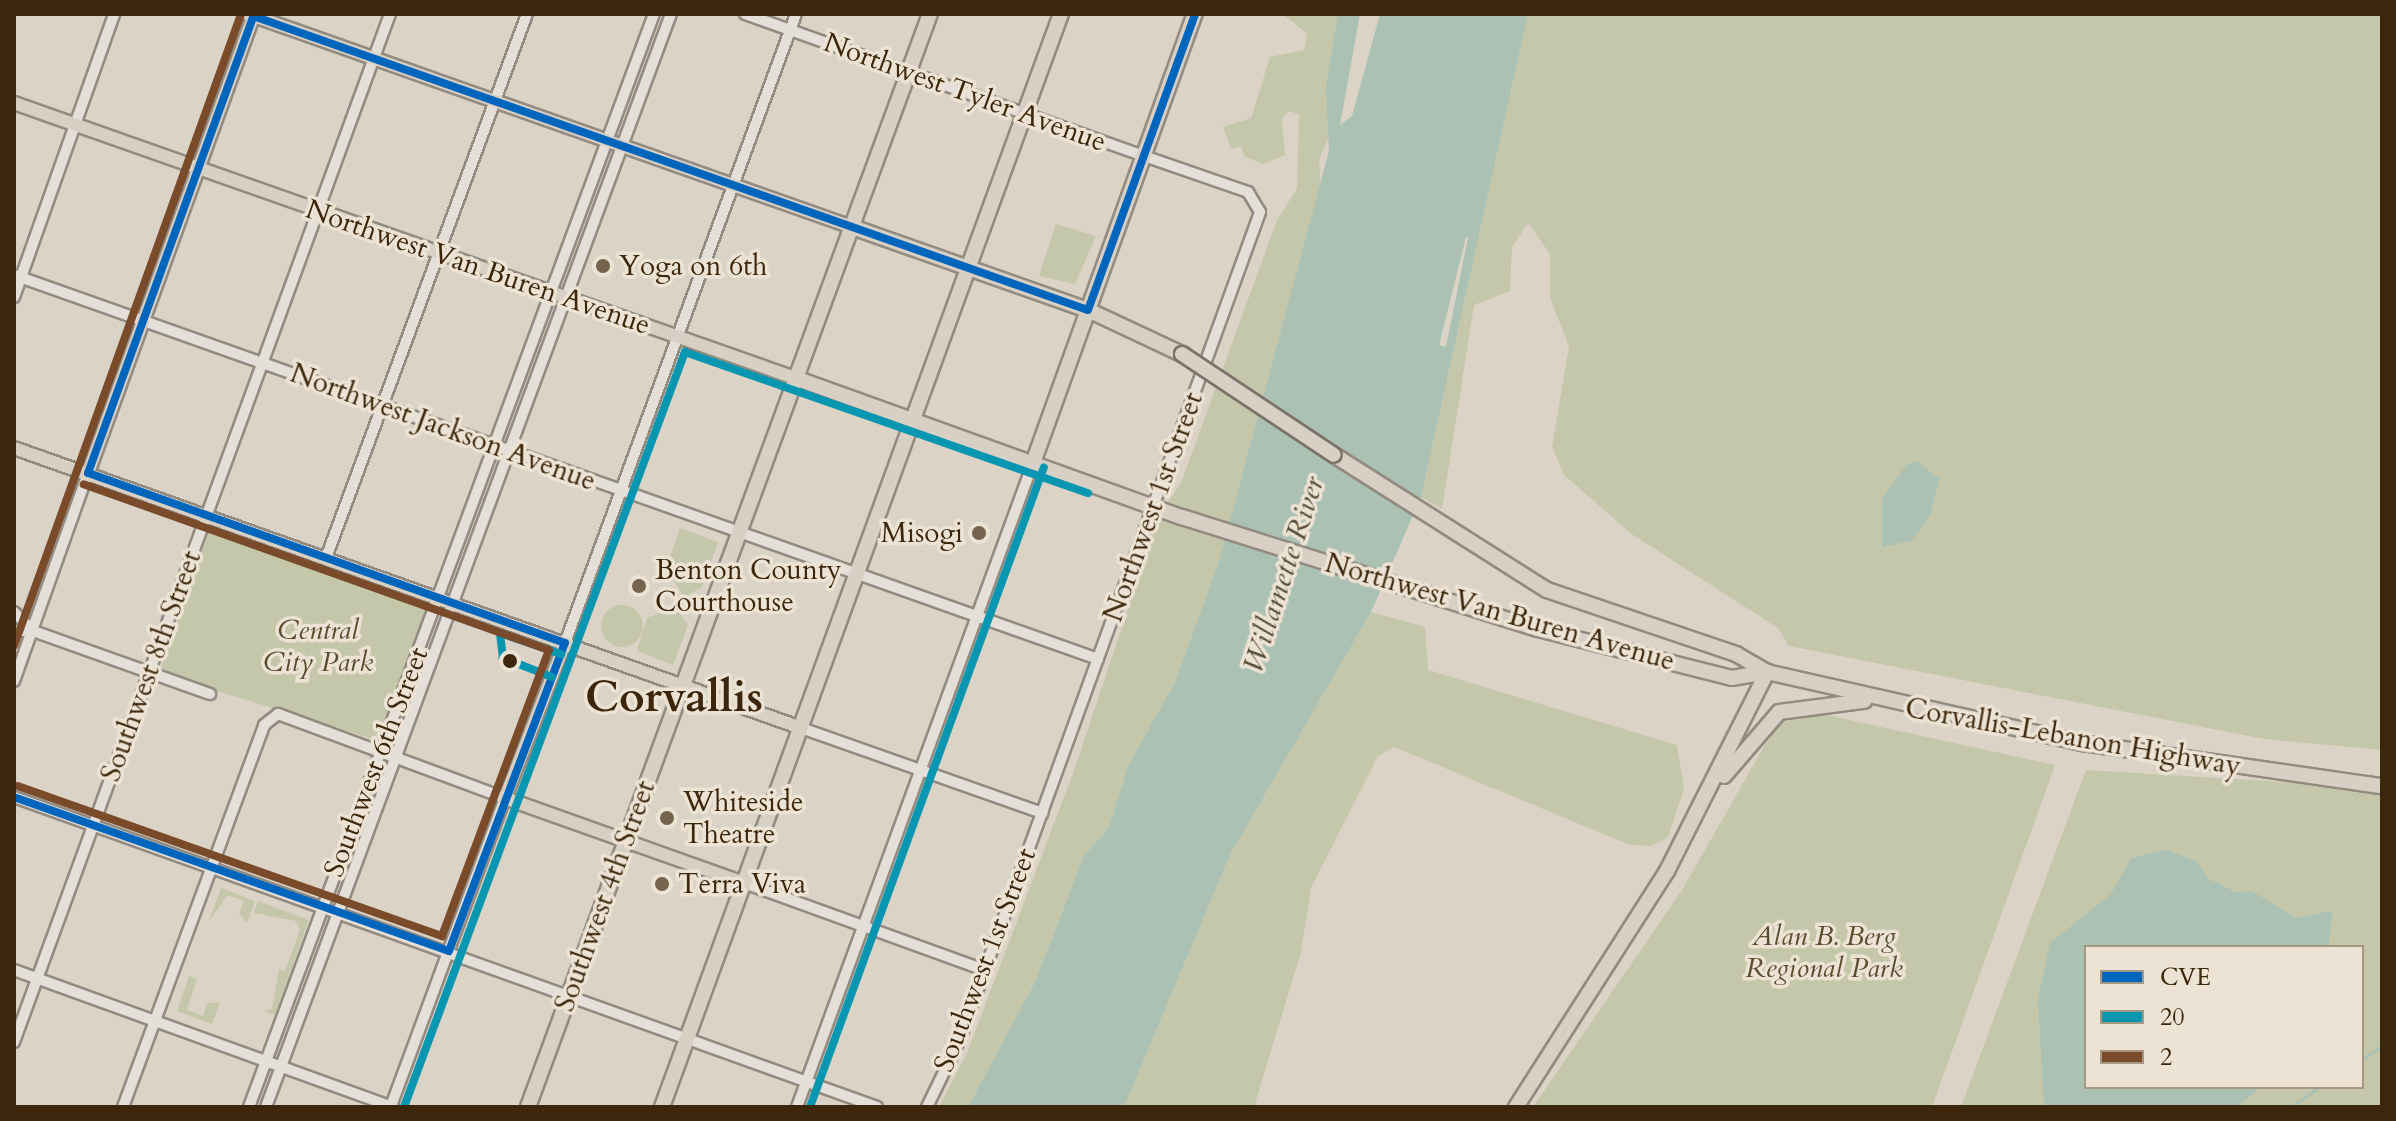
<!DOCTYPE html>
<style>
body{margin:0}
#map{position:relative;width:2396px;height:1121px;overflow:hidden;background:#dbd3c6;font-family:Cardo,serif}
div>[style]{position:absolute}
.green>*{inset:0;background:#c4c7aa}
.round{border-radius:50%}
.water>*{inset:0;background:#abc1b4}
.pier>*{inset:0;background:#dbd3c6}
.stream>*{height:3px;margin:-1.5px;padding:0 1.5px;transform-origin:1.5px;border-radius:1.5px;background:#abc1b4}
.roads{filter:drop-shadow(2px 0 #938b80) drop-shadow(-2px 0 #938b80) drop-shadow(0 2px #938b80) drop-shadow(0 -2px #938b80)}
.minor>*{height:10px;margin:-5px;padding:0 5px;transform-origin:5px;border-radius:5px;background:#e4dfd9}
.major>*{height:12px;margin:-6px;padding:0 6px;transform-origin:6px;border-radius:6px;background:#d8d0c4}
.highway>*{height:14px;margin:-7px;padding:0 7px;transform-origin:7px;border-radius:7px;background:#d8d0c4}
.bridges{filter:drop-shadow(2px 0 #7b7368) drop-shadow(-2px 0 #7b7368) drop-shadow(0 2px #7b7368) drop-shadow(0 -2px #7b7368)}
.highway-bridge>*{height:14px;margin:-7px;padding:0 7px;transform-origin:7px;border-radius:7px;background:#d8d0c4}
.bus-1>*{height:8px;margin:-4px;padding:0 4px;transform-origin:4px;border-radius:4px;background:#0065bd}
.bus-2>*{height:8px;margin:-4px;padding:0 4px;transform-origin:4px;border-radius:4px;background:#0996b1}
.bus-3>*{height:8px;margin:-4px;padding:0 4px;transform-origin:4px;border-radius:4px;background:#7a4b2a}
.dots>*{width:22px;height:22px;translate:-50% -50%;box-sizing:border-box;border:4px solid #ede3d4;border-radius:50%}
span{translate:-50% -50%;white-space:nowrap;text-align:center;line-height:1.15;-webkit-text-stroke:7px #ede3d4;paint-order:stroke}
.street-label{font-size:28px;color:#3d270c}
.poi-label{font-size:28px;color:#3d270c}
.left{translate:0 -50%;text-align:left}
.right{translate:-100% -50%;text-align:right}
.park-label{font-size:28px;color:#5a4c2e;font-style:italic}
.water-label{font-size:30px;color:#544c34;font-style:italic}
.town-label{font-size:44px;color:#3d270c;font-weight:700}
.frame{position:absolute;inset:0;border:16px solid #3d270c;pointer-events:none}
.legend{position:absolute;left:2084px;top:945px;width:280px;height:144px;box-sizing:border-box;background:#ede3d4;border:2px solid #a79884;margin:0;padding:10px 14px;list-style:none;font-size:24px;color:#3d270c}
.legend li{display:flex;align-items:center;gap:16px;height:40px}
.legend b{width:40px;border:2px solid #a79884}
</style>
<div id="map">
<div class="green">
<i style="clip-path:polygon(1282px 14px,1339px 14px,1337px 119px,1319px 159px,1321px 193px,1225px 547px,1175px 682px,1128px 766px,1109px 827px,1084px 856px,1035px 982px,968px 1107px,939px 1107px,967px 1053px,1075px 768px,1160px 513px,1181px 483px,1277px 220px,1297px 189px,1299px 115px,1289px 111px,1282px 119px,1285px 155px,1263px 164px,1244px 156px,1241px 146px,1231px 149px,1223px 127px,1251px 118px,1270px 57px,1304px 50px,1307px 33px)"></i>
<i style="clip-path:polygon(1528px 14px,2382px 14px,2382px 750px,2264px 739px,1789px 646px,1778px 628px,1633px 535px,1564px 475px,1552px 447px,1569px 346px,1550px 298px,1550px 254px,1528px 223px,1512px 247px,1510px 291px,1474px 305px,1442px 509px,1421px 497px)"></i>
<i style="clip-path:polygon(1056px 224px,1096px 236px,1075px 284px,1039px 276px)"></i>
<i style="clip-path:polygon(680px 528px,718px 542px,702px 587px,684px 597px,666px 568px)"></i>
<i style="clip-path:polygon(209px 531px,427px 608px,383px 742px,159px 673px)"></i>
<i class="round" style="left:601px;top:605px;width:42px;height:42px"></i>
<i style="clip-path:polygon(675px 606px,688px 625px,673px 665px,637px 651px,647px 618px)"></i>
<i style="clip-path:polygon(1371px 612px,1425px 627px,1428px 670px,1677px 745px,1684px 789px,1668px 837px,1652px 846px,1630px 845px,1394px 747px,1378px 756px,1311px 888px,1301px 952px,1254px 1107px,1124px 1107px,1230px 855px)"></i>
<i style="clip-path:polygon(1822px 714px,2055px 765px,1932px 1107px,1533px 1107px,1682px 890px,1765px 745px,1782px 722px)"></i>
<i style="clip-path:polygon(evenodd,2086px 770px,2382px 788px,2382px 1107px,1961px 1107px,2086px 770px,2086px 947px,2362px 947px,2362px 1087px,2086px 1087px,2086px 947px)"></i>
<i style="clip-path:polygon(221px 888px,255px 901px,247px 923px,239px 913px,244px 901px,228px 895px,209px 921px)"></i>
<i style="clip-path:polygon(258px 901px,309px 920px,275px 1015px,264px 1011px,272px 1009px,279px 969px,285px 971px,300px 930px,296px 921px,254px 913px)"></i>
<i style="clip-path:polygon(189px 976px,197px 979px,187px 1010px,203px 1016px,207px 1003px,220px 1002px,212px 1024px,177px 1011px)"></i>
</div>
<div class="water">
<i style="clip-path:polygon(1338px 14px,1360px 14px,1340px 125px,1352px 116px,1380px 14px,1528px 14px,1421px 497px,1371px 612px,1230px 855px,1124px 1107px,968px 1107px,1035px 982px,1084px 856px,1109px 827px,1128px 766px,1175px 682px,1219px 562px,1329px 151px,1326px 86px)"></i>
<i style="clip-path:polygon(1917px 461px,1939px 479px,1930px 516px,1911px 541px,1882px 547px,1882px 499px,1907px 464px)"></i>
<i style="clip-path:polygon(2167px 850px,2197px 862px,2207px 878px,2236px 892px,2252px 891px,2295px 918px,2332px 911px,2329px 947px,2086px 947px,2086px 1087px,2261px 1087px,2237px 1107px,2044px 1107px,2038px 999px,2050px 943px,2111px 894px,2131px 858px)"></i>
</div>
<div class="pier">
<i style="clip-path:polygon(1466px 237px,1468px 238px,1446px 347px,1439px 345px)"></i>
</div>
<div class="stream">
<i style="left:2362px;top:1059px;width:24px;rotate:-33deg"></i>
<i style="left:2290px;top:1107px;width:36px;rotate:-34deg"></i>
</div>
<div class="roads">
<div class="minor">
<i style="left:745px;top:14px;width:418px;rotate:19.6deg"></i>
<i style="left:14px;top:275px;width:1150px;rotate:19.51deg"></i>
<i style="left:14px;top:297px;width:300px;rotate:-70.5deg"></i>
<i style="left:326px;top:558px;width:580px;rotate:-69.72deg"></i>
<i style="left:14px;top:612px;width:27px;rotate:45deg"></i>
<i style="left:14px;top:631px;width:19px"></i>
<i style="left:33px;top:631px;width:188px;rotate:19.6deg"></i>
<i style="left:565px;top:643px;width:670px;rotate:-69.83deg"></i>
<i style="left:14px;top:681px;width:221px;rotate:-70.4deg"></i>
<i style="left:801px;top:728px;width:256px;rotate:19.4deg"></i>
<i style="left:14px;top:797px;width:917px;rotate:19.76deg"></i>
<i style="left:744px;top:883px;width:255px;rotate:19.9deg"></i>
<i style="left:14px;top:970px;width:403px;rotate:19.9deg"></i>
<i style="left:14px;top:1042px;width:1095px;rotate:-69.91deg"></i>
<i style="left:123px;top:1107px;width:407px;rotate:-69.7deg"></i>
<i style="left:264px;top:725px;width:18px;rotate:-38deg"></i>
<i style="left:278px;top:714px;width:242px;rotate:20.3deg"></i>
<i style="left:505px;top:798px;width:329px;rotate:110.3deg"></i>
<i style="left:249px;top:1107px;width:1166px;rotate:-69.67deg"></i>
<i style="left:266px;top:1107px;width:1166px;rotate:-69.67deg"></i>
<i style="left:797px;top:1107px;width:686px;rotate:-69.87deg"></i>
<i style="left:927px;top:1107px;width:73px;rotate:-64.1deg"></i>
<i style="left:959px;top:1041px;width:882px;rotate:-70.04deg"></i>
<i style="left:1260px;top:212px;width:23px;rotate:-121deg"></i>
<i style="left:1248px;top:192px;width:107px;rotate:-160.9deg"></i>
</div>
<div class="major">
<i style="left:248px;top:14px;width:640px;rotate:19.43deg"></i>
<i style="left:14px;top:103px;width:828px;rotate:19.4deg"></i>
<i style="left:14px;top:448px;width:835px;rotate:19.58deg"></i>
<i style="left:88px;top:473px;width:488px;rotate:-70.1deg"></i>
<i style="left:565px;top:643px;width:166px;rotate:111.2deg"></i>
<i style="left:505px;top:798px;width:254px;rotate:19.6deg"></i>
</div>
<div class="highway">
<i style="left:852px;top:227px;width:250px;rotate:19.4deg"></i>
<i style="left:1088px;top:310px;width:104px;rotate:25.1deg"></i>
<i style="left:795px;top:378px;width:411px;rotate:19.8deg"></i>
<i style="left:1182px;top:517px;width:373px;rotate:17.5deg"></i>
<i style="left:1538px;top:629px;width:200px;rotate:14.2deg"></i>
<i style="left:1732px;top:678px;width:36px;rotate:-10deg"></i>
<i style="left:1334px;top:455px;width:252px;rotate:32.4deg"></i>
<i style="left:1547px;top:590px;width:200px;rotate:18.7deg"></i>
<i style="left:1736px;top:654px;width:36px;rotate:30deg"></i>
<i style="left:1767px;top:672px;width:323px;rotate:12.7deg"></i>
<i style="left:2082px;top:743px;width:303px;rotate:8.2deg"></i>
<i style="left:1033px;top:463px;width:477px;rotate:-70.2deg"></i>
<i style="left:1724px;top:776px;width:84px;rotate:-49.3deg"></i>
<i style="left:1779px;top:712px;width:86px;rotate:-7.4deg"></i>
<i style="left:528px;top:1107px;width:1165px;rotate:-69.81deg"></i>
<i style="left:662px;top:1107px;width:1164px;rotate:-69.95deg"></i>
<i style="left:1516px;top:1107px;width:280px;rotate:-57.4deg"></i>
<i style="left:1667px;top:871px;width:223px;rotate:-63.3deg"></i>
</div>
</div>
<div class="bridges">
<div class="highway-bridge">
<i style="left:1182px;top:354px;width:182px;rotate:33.6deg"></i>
</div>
</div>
<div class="bus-1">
<i style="left:14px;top:797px;width:461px;rotate:19.5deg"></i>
<i style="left:449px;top:951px;width:329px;rotate:-69.4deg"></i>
<i style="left:565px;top:643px;width:506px;rotate:-160.38deg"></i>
<i style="left:88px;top:473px;width:486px;rotate:-70.1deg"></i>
<i style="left:253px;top:16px;width:885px;rotate:19.4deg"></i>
<i style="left:1088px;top:310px;width:315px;rotate:-70.1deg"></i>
</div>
<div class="bus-2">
<i style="left:552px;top:677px;width:53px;rotate:-158.8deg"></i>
<i style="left:503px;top:658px;width:25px;rotate:-97deg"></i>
<i style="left:500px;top:633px;width:65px;rotate:19deg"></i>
<i style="left:404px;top:1107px;width:806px;rotate:-69.59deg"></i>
<i style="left:685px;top:352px;width:427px;rotate:19.3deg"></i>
<i style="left:810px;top:1107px;width:681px;rotate:-69.92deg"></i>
</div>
<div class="bus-3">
<i style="left:14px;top:646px;width:672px;rotate:-70.24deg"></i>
<i style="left:18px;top:786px;width:450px;rotate:19.5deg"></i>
<i style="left:442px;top:936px;width:305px;rotate:-69.5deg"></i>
<i style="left:549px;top:650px;width:494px;rotate:-160.4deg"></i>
</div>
<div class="dots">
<i style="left:603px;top:266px;background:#74634d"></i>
<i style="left:979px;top:533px;background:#74634d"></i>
<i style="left:639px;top:586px;background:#74634d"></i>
<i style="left:510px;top:661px;background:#3d270c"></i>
<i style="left:667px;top:818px;background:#74634d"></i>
<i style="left:662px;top:884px;background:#74634d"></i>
</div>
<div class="street-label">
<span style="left:965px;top:92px;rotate:20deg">Northwest Tyler Avenue</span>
<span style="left:478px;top:267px;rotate:19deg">Northwest Van Buren Avenue</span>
<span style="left:443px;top:427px;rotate:20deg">Northwest Jackson Avenue</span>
<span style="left:1153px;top:507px;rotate:-70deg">Northwest 1st Street</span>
<span style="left:1500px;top:612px;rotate:16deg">Northwest Van Buren Avenue</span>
<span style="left:151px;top:666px;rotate:-70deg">Southwest 8th Street</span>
<span style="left:2073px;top:737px;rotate:10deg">Corvallis-Lebanon Highway</span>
<span style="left:376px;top:762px;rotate:-69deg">Southwest 6th Street</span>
<span style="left:605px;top:896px;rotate:-70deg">Southwest 4th Street</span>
<span style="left:985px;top:960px;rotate:-69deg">Southwest 1st Street</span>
</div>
<div class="poi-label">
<span class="left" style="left:619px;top:266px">Yoga on 6th</span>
<span class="right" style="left:963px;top:533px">Misogi</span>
<span class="left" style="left:655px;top:586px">Benton County<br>Courthouse</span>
<span class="left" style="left:683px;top:818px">Whiteside<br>Theatre</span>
<span class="left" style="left:678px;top:884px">Terra Viva</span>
</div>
<div class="park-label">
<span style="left:318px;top:646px">Central<br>City Park</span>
<span style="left:1824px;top:952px">Alan B. Berg<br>Regional Park</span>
</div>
<div class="water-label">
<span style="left:1284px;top:575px;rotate:-72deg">Willamette River</span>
</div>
<div class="town-label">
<span style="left:674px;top:697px">Corvallis</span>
</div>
<div class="frame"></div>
<ul class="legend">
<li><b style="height:10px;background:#0065bd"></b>CVE</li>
<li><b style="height:10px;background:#0996b1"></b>20</li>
<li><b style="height:10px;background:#7a4b2a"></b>2</li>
</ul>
</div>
